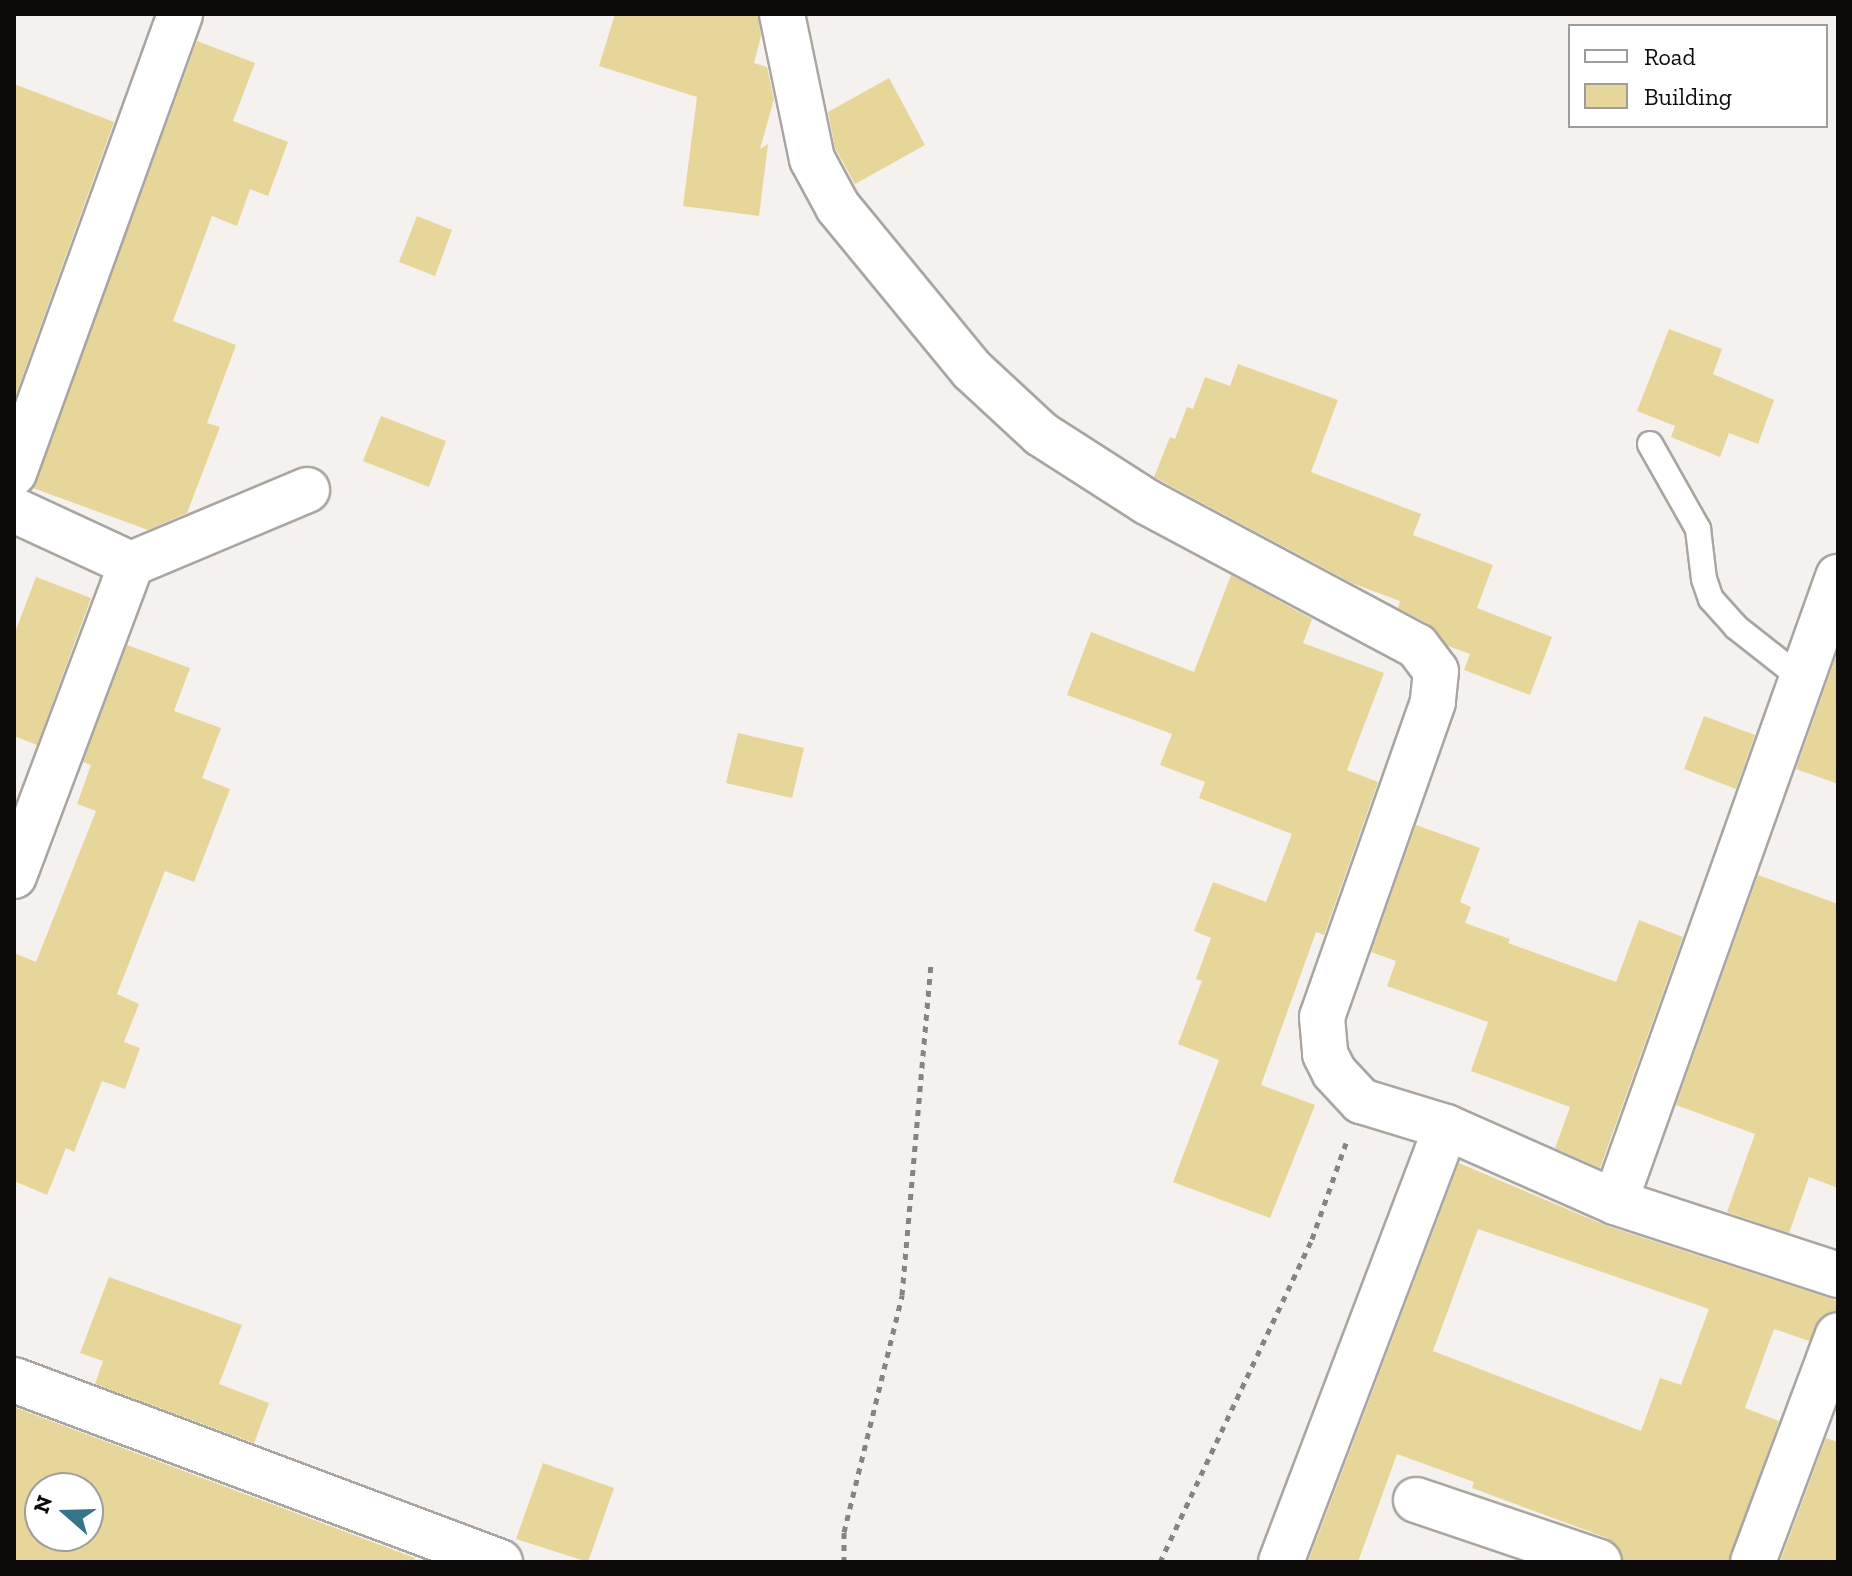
<!DOCTYPE html>
<style>
body{margin:0}
#map{position:relative;width:1852px;height:1576px;overflow:hidden;background:#f5f1ee;font-family:"Zilla Slab",serif}
div>[style]{position:absolute}
.building>*{inset:0;background:#e7d699}
.path>*{height:5px;margin-top:-2.5px;transform-origin:0;background:repeating-linear-gradient(90deg,#868381 0 6px,transparent 0 12px)}
.roads{filter:drop-shadow(2px 0 #a9a6a2) drop-shadow(-2px 0 #a9a6a2) drop-shadow(0 2px #a9a6a2) drop-shadow(0 -2px #a9a6a2)}
.service>*{height:24px;margin:-12px;padding:0 12px;transform-origin:12px;border-radius:12px;background:#fff}
.minor>*{height:44px;margin:-22px;padding:0 22px;transform-origin:22px;border-radius:22px;background:#fff}
span{translate:-50% -50%;white-space:nowrap;text-align:center;line-height:1.15;-webkit-text-stroke:6px #fff;paint-order:stroke}
.frame{position:absolute;inset:0;border:16px solid #0d0b0a;pointer-events:none}
.legend{position:absolute;left:1568px;top:24px;width:260px;height:104px;box-sizing:border-box;background:#fff;border:2px solid #9e9d9d;margin:0;padding:10px 14px;list-style:none;font-size:24px;color:#0d0b0a}
.legend li{display:flex;align-items:center;gap:16px;height:40px}
.legend b{width:40px;border:2px solid #9e9d9d}
.north{position:absolute;left:24px;top:1472px;width:80px;height:80px;box-sizing:border-box;background:#fff;border:2px solid #9e9d9d;border-radius:50%;rotate:290deg;font-size:22px;font-weight:700;line-height:32px;text-align:center;color:#0d0b0a}
.north::after{content:'';display:block;margin:auto;width:28px;height:36px;background:#357589;clip-path:polygon(50% 0,100% 100%,50% 72%,0 100%)}
</style>
<div id="map">
<div class="building">
<i style="clip-path:polygon(615px 14px,758px 14px,761px 36px,754px 63px,767px 67px,774px 99px,760px 149px,768px 144px,759px 216px,683px 206px,697px 97px,599px 66px)"></i>
<i style="clip-path:polygon(197px 41px,255px 63px,233px 121px,288px 142px,268px 196px,250px 189px,237px 226px,212px 216px,173px 321px,236px 345px,207px 423px,220px 427px,187px 513px,148px 530px,33px 488px)"></i>
<i style="clip-path:polygon(889px 78px,925px 145px,855px 184px,835px 148px,828px 112px)"></i>
<i style="clip-path:polygon(14px 84px,114px 122px,14px 400px)"></i>
<i style="clip-path:polygon(417px 216px,452px 230px,435px 276px,399px 262px)"></i>
<i style="clip-path:polygon(1669px 329px,1722px 349px,1713px 374px,1774px 400px,1758px 444px,1729px 433px,1720px 457px,1671px 437px,1675px 426px,1637px 411px)"></i>
<i style="clip-path:polygon(1238px 364px,1338px 400px,1311px 472px,1421px 514px,1413px 535px,1493px 565px,1477px 608px,1552px 637px,1530px 695px,1464px 670px,1470px 654px,1448px 646px,1429px 624px,1398px 608px,1400px 601px,1354px 584px,1154px 477px,1170px 437px,1175px 439px,1187px 407px,1193px 409px,1205px 377px,1230px 386px)"></i>
<i style="clip-path:polygon(381px 416px,446px 441px,429px 487px,363px 461px)"></i>
<i style="clip-path:polygon(1231px 575px,1312px 619px,1303px 643px,1384px 673px,1347px 770px,1378px 782px,1324px 935px,1316px 932px,1261px 1085px,1315px 1105px,1270px 1218px,1173px 1182px,1219px 1060px,1178px 1044px,1202px 981px,1196px 979px,1211px 938px,1194px 931px,1213px 882px,1266px 902px,1292px 834px,1199px 798px,1205px 782px,1160px 765px,1172px 734px,1067px 695px,1091px 632px,1194px 672px)"></i>
<i style="clip-path:polygon(36px 577px,91px 598px,37px 745px,14px 736px,14px 635px)"></i>
<i style="clip-path:polygon(127px 645px,190px 668px,174px 711px,221px 728px,202px 778px,230px 789px,194px 882px,165px 871px,117px 994px,139px 1004px,124px 1042px,140px 1048px,125px 1089px,102px 1081px,74px 1152px,66px 1148px,47px 1195px,14px 1181px,14px 953px,36px 962px,96px 811px,77px 804px,91px 765px,83px 762px)"></i>
<i style="clip-path:polygon(1838px 651px,1838px 784px,1796px 769px)"></i>
<i style="clip-path:polygon(1704px 716px,1755px 735px,1736px 789px,1684px 769px)"></i>
<i style="clip-path:polygon(738px 733px,804px 748px,792px 798px,726px 783px)"></i>
<i style="clip-path:polygon(1416px 825px,1480px 848px,1460px 902px,1471px 907px,1465px 923px,1510px 939px,1508px 943px,1616px 982px,1639px 920px,1683px 937px,1600px 1168px,1555px 1148px,1570px 1107px,1471px 1071px,1488px 1022px,1387px 986px,1396px 961px,1371px 952px)"></i>
<i style="clip-path:polygon(1758px 875px,1838px 904px,1838px 1188px,1809px 1177px,1789px 1233px,1727px 1212px,1755px 1134px,1676px 1105px)"></i>
<i style="clip-path:polygon(evenodd,1459px 1163px,1607px 1226px,1838px 1301px,1838px 1311px,1822px 1316px,1809px 1341px,1774px 1329px,1745px 1408px,1779px 1421px,1729px 1562px,1623px 1562px,1618px 1546px,1607px 1538px,1472px 1488px,1474px 1482px,1397px 1454px,1358px 1562px,1308px 1562px,1459px 1163px,1478px 1229px,1709px 1309px,1681px 1385px,1660px 1378px,1641px 1431px,1433px 1351px,1478px 1229px)"></i>
<i style="clip-path:polygon(109px 1277px,242px 1325px,219px 1384px,269px 1403px,254px 1443px,95px 1384px,103px 1361px,80px 1353px)"></i>
<i style="clip-path:polygon(evenodd,14px 1407px,415px 1558px,414px 1562px,14px 1562px,14px 1407px,40px 1488px,88px 1488px,88px 1536px,40px 1536px,40px 1488px)"></i>
<i style="clip-path:polygon(1826px 1438px,1838px 1442px,1838px 1562px,1780px 1562px)"></i>
<i style="clip-path:polygon(543px 1463px,614px 1488px,588px 1562px,516px 1539px)"></i>
</div>
<div class="path">
<i style="left:844px;top:1562px;width:30px;rotate:-90deg"></i>
<i style="left:844px;top:1532px;width:244px;rotate:-76.2deg"></i>
<i style="left:902px;top:1295px;width:335px;rotate:-85deg"></i>
<i style="left:1160px;top:1562px;width:357px;rotate:-64.8deg"></i>
<i style="left:1312px;top:1239px;width:102px;rotate:-70.5deg"></i>
</div>
<div class="roads">
<div class="service">
<i style="left:1650px;top:444px;width:98px;rotate:60.5deg"></i>
<i style="left:1698px;top:529px;width:50px;rotate:83.2deg"></i>
<i style="left:1704px;top:579px;width:21px;rotate:71deg"></i>
<i style="left:1711px;top:599px;width:38px;rotate:48deg"></i>
<i style="left:1736px;top:627px;width:84px;rotate:38.2deg"></i>
</div>
<div class="minor">
<i style="left:782px;top:14px;width:148px;rotate:78.3deg"></i>
<i style="left:812px;top:159px;width:55px;rotate:61.6deg"></i>
<i style="left:838px;top:207px;width:211px;rotate:50.6deg"></i>
<i style="left:972px;top:370px;width:94px;rotate:42.8deg"></i>
<i style="left:1041px;top:434px;width:126px;rotate:32.7deg"></i>
<i style="left:1147px;top:502px;width:306px;rotate:28.1deg"></i>
<i style="left:1417px;top:646px;width:31px;rotate:53deg"></i>
<i style="left:1436px;top:671px;width:31px;rotate:96deg"></i>
<i style="left:1433px;top:702px;width:334px;rotate:109.4deg"></i>
<i style="left:1322px;top:1017px;width:37px;rotate:85deg"></i>
<i style="left:1325px;top:1054px;width:20px;rotate:63deg"></i>
<i style="left:1334px;top:1072px;width:40px;rotate:47deg"></i>
<i style="left:1361px;top:1101px;width:89px;rotate:17deg"></i>
<i style="left:1446px;top:1127px;width:185px;rotate:23.9deg"></i>
<i style="left:1615px;top:1202px;width:235px;rotate:18.1deg"></i>
<i style="left:14px;top:473px;width:488px;rotate:-70.1deg"></i>
<i style="left:14px;top:510px;width:129px;rotate:24.8deg"></i>
<i style="left:14px;top:876px;width:333px;rotate:-69.4deg"></i>
<i style="left:131px;top:564px;width:191px;rotate:-22.8deg"></i>
<i style="left:1615px;top:1202px;width:664px;rotate:-70.36deg"></i>
<i style="left:14px;top:1380px;width:519px;rotate:20.53deg"></i>
<i style="left:1416px;top:1500px;width:193px;rotate:18.7deg"></i>
<i style="left:1281px;top:1562px;width:465px;rotate:-69.2deg"></i>
<i style="left:1753px;top:1562px;width:242px;rotate:-69.5deg"></i>
</div>
</div>
<div class="frame"></div>
<ul class="legend">
<li><b style="height:10px;background:#fff"></b>Road</li>
<li><b style="height:22px;background:#e7d699"></b>Building</li>
</ul>
<div class="north">N</div>
</div>
